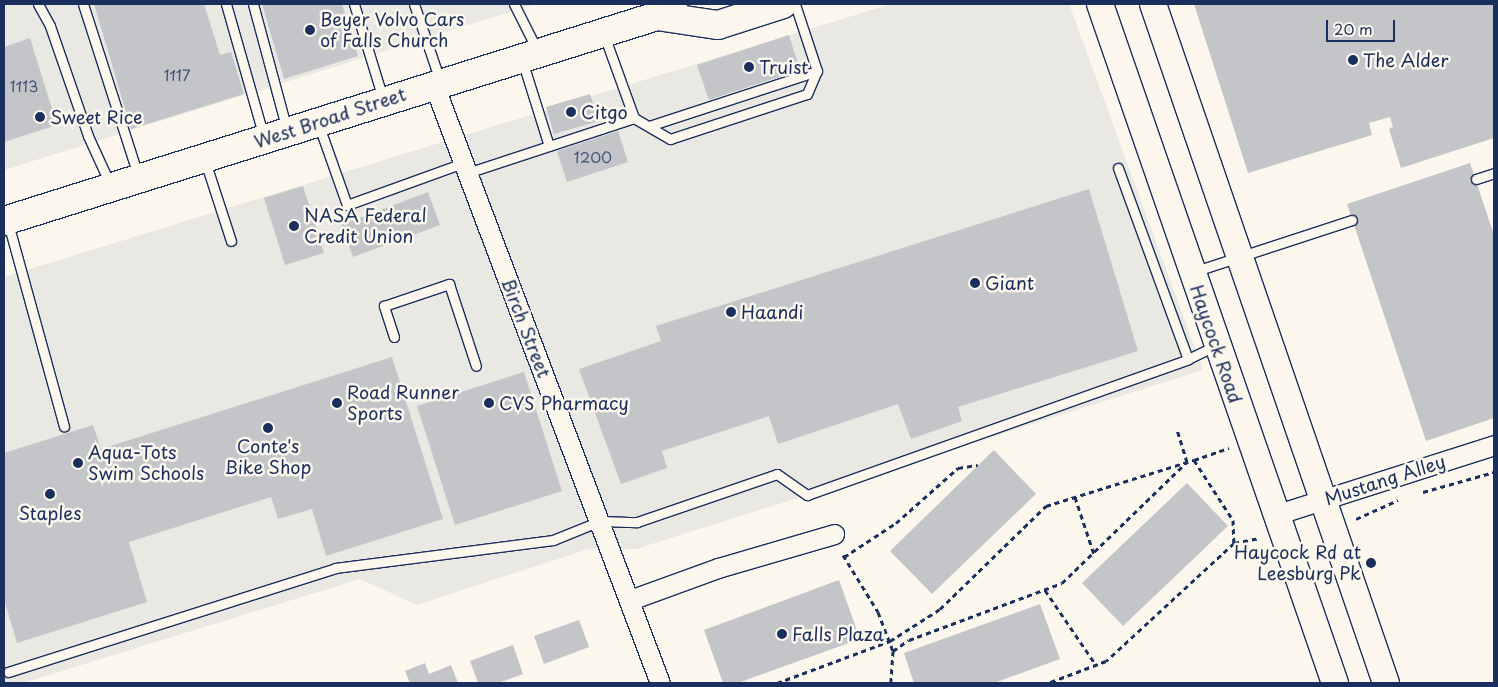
<!DOCTYPE html>
<style>
body{margin:0}
#map{position:relative;width:1498px;height:687px;overflow:hidden;background:#fbf7ec;font-family:"Playpen Sans",sans-serif}
div>[style]{position:absolute}
.built>*{inset:0;background:#eae8e2}
.building>*{inset:0;background:#c3c5c9}
.path>*{height:3px;margin-top:-1.5px;transform-origin:0;background:repeating-linear-gradient(90deg,#1b2f5e 0 5px,transparent 0 9px)}
.roads{filter:drop-shadow(1px 0 #1b2f5e) drop-shadow(-1px 0 #1b2f5e) drop-shadow(0 1px #1b2f5e) drop-shadow(0 -1px #1b2f5e)}
.service>*{height:9px;margin:-4.5px;padding:0 4.5px;transform-origin:4.5px;border-radius:4.5px;background:#fbf7ec}
.minor>*{height:19px;margin:-9.5px;padding:0 9.5px;transform-origin:9.5px;border-radius:9.5px;background:#fbf7ec}
.secondary>*{height:26px;margin:-13px;padding:0 13px;transform-origin:13px;border-radius:13px;background:#fbf7ec}
.primary>*{height:28px;margin:-14px;padding:0 14px;transform-origin:14px;border-radius:14px;background:#fbf7ec}
.dots>*{width:14px;height:14px;translate:-50% -50%;box-sizing:border-box;border:2px solid #fbf7ec;border-radius:50%}
span{translate:-50% -50%;white-space:nowrap;text-align:center;line-height:1.15;-webkit-text-stroke:5px #fbf7ec;paint-order:stroke}
.number-label{font-size:15px;color:#455479}
.number-label span{-webkit-text-stroke-width:0}
.poi-label{font-size:18px;color:#1b2f5e}
.left{translate:0 -50%;text-align:left}
.right{translate:-100% -50%;text-align:right}
.street-label{font-size:18px;color:#1b2f5e}
.frame{position:absolute;inset:0;border:5px solid #1b2f5e;pointer-events:none}
.scale{position:absolute;left:1326px;top:20px;width:69px;height:22px;box-sizing:border-box;border:2px solid #1b2f5e;border-top:0;padding-left:6px;font-size:15px;line-height:18px;white-space:nowrap;color:#1b2f5e;-webkit-text-stroke:4px #fbf7ec;paint-order:stroke}
</style>
<div id="map">
<div class="built">
<i style="clip-path:polygon(4px 4px,536px 4px,4px 170px)"></i>
<i style="clip-path:polygon(891px 4px,1069px 4px,1203px 370px,636px 549px,588px 549px,417px 605px,360px 579px,23px 683px,4px 683px,4px 277px)"></i>
</div>
<div class="building">
<i style="clip-path:polygon(94px 4px,204px 4px,220px 55px,231px 52px,244px 94px,131px 129px)"></i>
<i style="clip-path:polygon(262px 4px,342px 4px,358px 56px,284px 79px)"></i>
<i style="clip-path:polygon(1194px 4px,1494px 4px,1494px 138px,1401px 168px,1389px 129px,1393px 127px,1390px 117px,1369px 123px,1372px 135px,1248px 173px)"></i>
<i style="clip-path:polygon(789px 35px,800px 70px,709px 100px,697px 65px)"></i>
<i style="clip-path:polygon(30px 38px,57px 125px,4px 142px,4px 47px)"></i>
<i style="clip-path:polygon(590px 94px,599px 121px,554px 134px,546px 107px)"></i>
<i style="clip-path:polygon(618px 131px,628px 162px,567px 182px,557px 151px)"></i>
<i style="clip-path:polygon(1470px 163px,1494px 235px,1494px 418px,1426px 441px,1347px 204px)"></i>
<i style="clip-path:polygon(303px 186px,324px 253px,285px 265px,264px 198px)"></i>
<i style="clip-path:polygon(1089px 189px,1138px 351px,958px 407px,962px 421px,911px 439px,898px 404px,778px 444px,769px 416px,662px 451px,667px 468px,621px 484px,579px 369px,661px 341px,656px 326px)"></i>
<i style="clip-path:polygon(428px 192px,440px 225px,353px 257px,341px 225px)"></i>
<i style="clip-path:polygon(392px 357px,443px 519px,326px 556px,312px 509px,278px 519px,271px 497px,129px 542px,147px 602px,17px 643px,4px 599px,4px 453px,93px 425px,101px 449px)"></i>
<i style="clip-path:polygon(524px 372px,562px 491px,455px 525px,417px 406px)"></i>
<i style="clip-path:polygon(994px 450px,1036px 494px,932px 594px,890px 551px)"></i>
<i style="clip-path:polygon(1187px 483px,1228px 526px,1123px 626px,1082px 583px)"></i>
<i style="clip-path:polygon(839px 580px,860px 639px,738px 683px,723px 683px,704px 630px)"></i>
<i style="clip-path:polygon(1040px 604px,1060px 659px,994px 683px,914px 683px,904px 653px)"></i>
<i style="clip-path:polygon(579px 620px,589px 647px,544px 664px,534px 636px)"></i>
<i style="clip-path:polygon(513px 645px,523px 674px,498px 683px,478px 683px,470px 661px)"></i>
<i style="clip-path:polygon(425px 663px,429px 674px,451px 665px,458px 683px,410px 683px,405px 671px)"></i>
</div>
<div class="path">
<i style="left:1194px;top:460px;width:37px;rotate:-19deg"></i>
<i style="left:1423px;top:492px;width:74px;rotate:-15.7deg"></i>
<i style="left:1075px;top:497px;width:60px;rotate:71.6deg"></i>
<i style="left:1356px;top:519px;width:46px;rotate:-24.3deg"></i>
<i style="left:1234px;top:543px;width:26px;rotate:-11deg"></i>
<i style="left:843px;top:555px;width:67px;rotate:58.4deg"></i>
<i style="left:878px;top:612px;width:42px;rotate:69deg"></i>
<i style="left:893px;top:651px;width:32px;rotate:94deg"></i>
<i style="left:844px;top:557px;width:62px;rotate:-33.2deg"></i>
<i style="left:896px;top:523px;width:83px;rotate:-41.6deg"></i>
<i style="left:958px;top:468px;width:20px;rotate:-9deg"></i>
<i style="left:1045px;top:590px;width:91px;rotate:55.8deg"></i>
<i style="left:893px;top:651px;width:19px;rotate:-35deg"></i>
<i style="left:909px;top:640px;width:163px;rotate:-20.4deg"></i>
<i style="left:1062px;top:583px;width:174px;rotate:-44.1deg"></i>
<i style="left:1187px;top:462px;width:34px;rotate:-107deg"></i>
<i style="left:777px;top:683px;width:121px;rotate:-20.4deg"></i>
<i style="left:890px;top:641px;width:59px;rotate:-32.6deg"></i>
<i style="left:940px;top:609px;width:148px;rotate:-44.2deg"></i>
<i style="left:1046px;top:506px;width:155px;rotate:-17.3deg"></i>
<i style="left:1194px;top:460px;width:72px;rotate:57deg"></i>
<i style="left:1233px;top:520px;width:23px;rotate:88deg"></i>
<i style="left:1234px;top:543px;width:174px;rotate:137.3deg"></i>
<i style="left:1106px;top:661px;width:62px;rotate:159.2deg"></i>
</div>
<div class="roads">
<div class="service">
<i style="left:38px;top:4px;width:25px;rotate:61deg"></i>
<i style="left:50px;top:26px;width:116px;rotate:70.9deg"></i>
<i style="left:88px;top:136px;width:53px;rotate:65.4deg"></i>
<i style="left:83px;top:4px;width:180px;rotate:72.2deg"></i>
<i style="left:226px;top:4px;width:138px;rotate:74.1deg"></i>
<i style="left:253px;top:4px;width:131px;rotate:74.9deg"></i>
<i style="left:354px;top:4px;width:99px;rotate:73deg"></i>
<i style="left:414px;top:4px;width:81px;rotate:71.3deg"></i>
<i style="left:514px;top:4px;width:51px;rotate:63.4deg"></i>
<i style="left:604px;top:35px;width:88px;rotate:70.1deg"></i>
<i style="left:634px;top:118px;width:42px;rotate:30.3deg"></i>
<i style="left:670px;top:139px;width:144px;rotate:-18.2deg"></i>
<i style="left:807px;top:94px;width:25px;rotate:-67deg"></i>
<i style="left:817px;top:71px;width:71px;rotate:-108.2deg"></i>
<i style="left:522px;top:60px;width:90px;rotate:72.6deg"></i>
<i style="left:319px;top:126px;width:84px;rotate:70.5deg"></i>
<i style="left:347px;top:205px;width:123px;rotate:-19.9deg"></i>
<i style="left:649px;top:126px;width:177px;rotate:-18.1deg"></i>
<i style="left:205px;top:161px;width:84px;rotate:72deg"></i>
<i style="left:1118px;top:168px;width:203px;rotate:69.9deg"></i>
<i style="left:467px;top:173px;width:176px;rotate:-18.2deg"></i>
<i style="left:1476px;top:179px;width:19px;rotate:-18deg"></i>
<i style="left:8px;top:223px;width:211px;rotate:74.6deg"></i>
<i style="left:1196px;top:271px;width:164px;rotate:-18.1deg"></i>
<i style="left:394px;top:337px;width:33px;rotate:-108deg"></i>
<i style="left:384px;top:306px;width:69px;rotate:-18.7deg"></i>
<i style="left:449px;top:284px;width:86px;rotate:71.8deg"></i>
<i style="left:8px;top:672px;width:343px;rotate:-17.6deg"></i>
<i style="left:335px;top:568px;width:220px;rotate:-7.3deg"></i>
<i style="left:553px;top:540px;width:51px;rotate:-22deg"></i>
<i style="left:600px;top:521px;width:37px;rotate:2deg"></i>
<i style="left:637px;top:522px;width:148px;rotate:-18.9deg"></i>
<i style="left:777px;top:474px;width:37px;rotate:35deg"></i>
<i style="left:807px;top:495px;width:405px;rotate:-19.6deg"></i>
<i style="left:1188px;top:359px;width:32px;rotate:-26deg"></i>
</div>
<div class="minor">
<i style="left:434px;top:85px;width:639px;rotate:69.3deg"></i>
<i style="left:1275px;top:515px;width:230px;rotate:-17.7deg"></i>
<i style="left:630px;top:600px;width:94px;rotate:-20deg"></i>
<i style="left:718px;top:568px;width:121px;rotate:-16.3deg"></i>
</div>
<div class="secondary">
<i style="left:1100px;top:4px;width:719px;rotate:70.91deg"></i>
<i style="left:1153px;top:4px;width:718px;rotate:71.06deg"></i>
</div>
<div class="primary">
<i style="left:657px;top:16px;width:62px;rotate:8.4deg"></i>
<i style="left:718px;top:25px;width:68px;rotate:-17.9deg"></i>
<i style="left:4px;top:221px;width:684px;rotate:-17.43deg"></i>
<i style="left:657px;top:16px;width:20px;rotate:-37deg"></i>
</div>
</div>
<div class="dots">
<i style="left:310px;top:30px;background:#1b2f5e"></i>
<i style="left:1353px;top:60px;background:#1b2f5e"></i>
<i style="left:749px;top:67px;background:#1b2f5e"></i>
<i style="left:571px;top:112px;background:#1b2f5e"></i>
<i style="left:40px;top:117px;background:#1b2f5e"></i>
<i style="left:294px;top:226px;background:#1b2f5e"></i>
<i style="left:975px;top:283px;background:#1b2f5e"></i>
<i style="left:731px;top:312px;background:#1b2f5e"></i>
<i style="left:337px;top:403px;background:#1b2f5e"></i>
<i style="left:489px;top:403px;background:#1b2f5e"></i>
<i style="left:268px;top:428px;background:#1b2f5e"></i>
<i style="left:78px;top:463px;background:#1b2f5e"></i>
<i style="left:50px;top:494px;background:#1b2f5e"></i>
<i style="left:1371px;top:563px;background:#1b2f5e"></i>
<i style="left:782px;top:634px;background:#1b2f5e"></i>
</div>
<div class="number-label">
<span style="left:177px;top:75px">1117</span>
<span style="left:24px;top:86px">1113</span>
<span style="left:593px;top:157px">1200</span>
</div>
<div class="poi-label">
<span class="left" style="left:320px;top:30px">Beyer Volvo Cars<br>of Falls Church</span>
<span class="left" style="left:1363px;top:60px">The Alder</span>
<span class="left" style="left:759px;top:67px">Truist</span>
<span class="left" style="left:581px;top:112px">Citgo</span>
<span class="left" style="left:50px;top:117px">Sweet Rice</span>
<span class="left" style="left:304px;top:226px">NASA Federal<br>Credit Union</span>
<span class="left" style="left:985px;top:283px">Giant</span>
<span class="left" style="left:741px;top:312px">Haandi</span>
<span class="left" style="left:347px;top:403px">Road Runner<br>Sports</span>
<span class="left" style="left:499px;top:403px">CVS Pharmacy</span>
<span style="left:268px;top:457px">Conte's<br>Bike Shop</span>
<span class="left" style="left:88px;top:463px">Aqua-Tots<br>Swim Schools</span>
<span style="left:50px;top:513px">Staples</span>
<span class="right" style="left:1361px;top:563px">Haycock Rd at<br>Leesburg Pk</span>
<span class="left" style="left:792px;top:634px">Falls Plaza</span>
</div>
<div class="street-label">
<span style="left:330px;top:118px;rotate:-18deg">West Broad Street</span>
<span style="left:526px;top:328px;rotate:69deg">Birch Street</span>
<span style="left:1216px;top:344px;rotate:71deg">Haycock Road</span>
<span style="left:1385px;top:480px;rotate:-18deg">Mustang Alley</span>
</div>
<div class="frame"></div>
<div class="scale">20 m</div>
</div>
